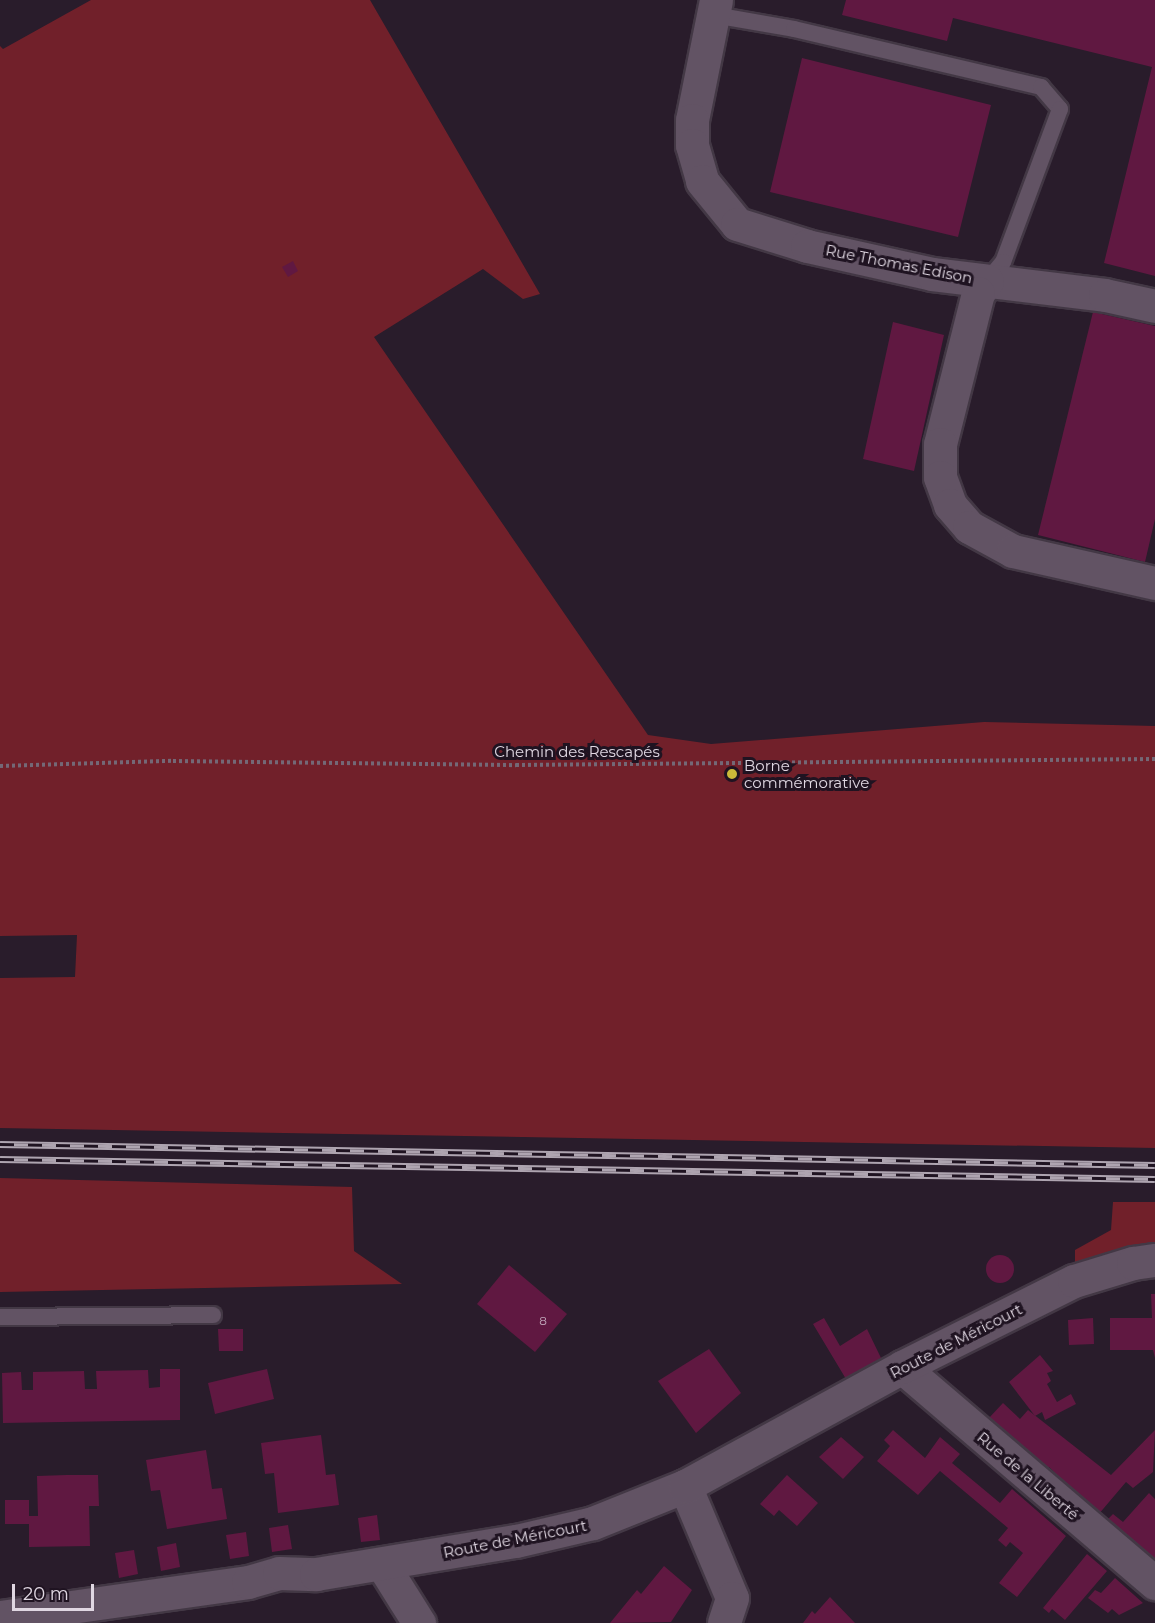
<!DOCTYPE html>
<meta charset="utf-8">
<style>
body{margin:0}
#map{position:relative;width:1155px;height:1623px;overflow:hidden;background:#291c2b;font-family:Montserrat,sans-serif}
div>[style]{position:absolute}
.green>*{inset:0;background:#71202a}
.building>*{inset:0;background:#601841}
.round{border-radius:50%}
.path>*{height:4px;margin-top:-2px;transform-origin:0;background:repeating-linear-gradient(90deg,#746876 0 3px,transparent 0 6px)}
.roads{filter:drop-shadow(2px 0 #433845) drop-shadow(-2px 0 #433845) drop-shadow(0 2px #433845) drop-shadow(0 -2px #433845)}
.service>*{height:16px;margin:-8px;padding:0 8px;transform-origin:8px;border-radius:8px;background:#625364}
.minor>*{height:33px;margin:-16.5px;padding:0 16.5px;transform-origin:16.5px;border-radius:16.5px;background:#625364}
.tertiary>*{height:33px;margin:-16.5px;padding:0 16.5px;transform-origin:16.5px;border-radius:16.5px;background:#625364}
.rail>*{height:7px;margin-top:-3.5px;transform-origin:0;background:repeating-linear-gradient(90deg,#1f1321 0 14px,#aea4b0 0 28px);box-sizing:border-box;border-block:2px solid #aea4b0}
.dots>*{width:16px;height:16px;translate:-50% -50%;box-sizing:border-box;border:3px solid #1f1321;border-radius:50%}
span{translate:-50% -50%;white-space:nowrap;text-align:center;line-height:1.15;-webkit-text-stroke:6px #1f1321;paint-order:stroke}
.number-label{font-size:12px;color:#c0a7ba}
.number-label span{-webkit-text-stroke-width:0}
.street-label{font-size:15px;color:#e0d7e2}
.poi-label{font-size:15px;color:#e0d7e2}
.left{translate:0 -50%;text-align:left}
.scale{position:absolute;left:12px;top:1584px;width:82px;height:27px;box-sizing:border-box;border:3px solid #e0d7e2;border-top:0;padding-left:8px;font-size:18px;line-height:21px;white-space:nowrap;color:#e0d7e2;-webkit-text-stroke:4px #1f1321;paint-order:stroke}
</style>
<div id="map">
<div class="green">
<i style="clip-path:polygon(91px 0,370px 0,540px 294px,523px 299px,483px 269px,374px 337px,648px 735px,711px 744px,984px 722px,1155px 726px,1155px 1148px,0 1128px,0 978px,75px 977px,77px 935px,0 936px,0 46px,3px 49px)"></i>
<i style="clip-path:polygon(0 1178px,352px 1187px,354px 1251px,402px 1284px,0 1292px)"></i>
<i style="clip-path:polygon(1113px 1202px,1155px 1202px,1155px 1244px,1075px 1263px,1075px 1250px,1111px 1230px)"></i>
</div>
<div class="building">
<i style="clip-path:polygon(846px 0,1155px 0,1155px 276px,1104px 263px,1152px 67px,953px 18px,947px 41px,842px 15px)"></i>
<i style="clip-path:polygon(802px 58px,991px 105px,958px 237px,770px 192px)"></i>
<i style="clip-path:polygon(293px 261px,298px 271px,288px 277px,282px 267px)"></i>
<i style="clip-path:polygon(1093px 312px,1155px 326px,1155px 519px,1145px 562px,1038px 535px)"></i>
<i style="clip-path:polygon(893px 322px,944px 335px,914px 471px,863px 459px)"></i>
<i class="round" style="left:986px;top:1255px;width:28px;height:28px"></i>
<i style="clip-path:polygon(509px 1265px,567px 1314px,535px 1352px,477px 1304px)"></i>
<i style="clip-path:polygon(1151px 1294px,1155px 1294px,1155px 1358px,1153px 1350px,1110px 1350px,1110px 1318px,1152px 1318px)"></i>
<i style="clip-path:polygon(824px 1318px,840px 1346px,867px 1329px,881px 1358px,846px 1379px,813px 1324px)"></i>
<i style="clip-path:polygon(1093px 1318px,1094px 1344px,1069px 1345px,1068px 1320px)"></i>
<i style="clip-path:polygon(218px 1329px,243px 1329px,243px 1351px,219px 1351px)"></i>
<i style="clip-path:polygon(709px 1349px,741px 1393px,696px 1433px,658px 1381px)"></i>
<i style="clip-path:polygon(1040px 1355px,1053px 1371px,1047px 1373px,1051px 1381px,1047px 1384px,1057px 1402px,1071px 1394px,1076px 1404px,1045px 1420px,1042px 1412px,1035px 1416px,1009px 1382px)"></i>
<i style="clip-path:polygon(160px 1369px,180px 1369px,180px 1420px,3px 1423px,2px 1373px,21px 1372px,22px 1390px,33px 1390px,33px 1372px,84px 1371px,85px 1389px,97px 1389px,96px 1371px,148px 1370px,149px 1388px,160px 1387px)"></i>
<i style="clip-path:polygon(267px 1369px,274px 1399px,215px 1414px,208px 1383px)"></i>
<i style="clip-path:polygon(1003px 1403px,1020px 1419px,1028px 1410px,1111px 1475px,1155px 1430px,1153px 1472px,1133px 1488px,1126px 1482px,1098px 1515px,1049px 1467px,1046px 1470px,988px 1419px)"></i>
<i style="clip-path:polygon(893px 1430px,925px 1458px,940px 1437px,960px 1454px,952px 1463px,1000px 1503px,1012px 1489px,1066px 1536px,1017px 1597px,999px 1583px,1023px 1553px,1010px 1542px,1006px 1547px,998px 1540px,1008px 1528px,940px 1471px,918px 1495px,877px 1461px,890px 1446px,884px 1440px)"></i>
<i style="clip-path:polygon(321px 1435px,326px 1475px,335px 1474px,339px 1505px,278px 1513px,274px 1473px,265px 1474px,261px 1443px)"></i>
<i style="clip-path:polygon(841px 1437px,864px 1457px,843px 1479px,819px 1457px)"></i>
<i style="clip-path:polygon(206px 1450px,212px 1489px,222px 1488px,227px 1519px,167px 1529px,160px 1490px,151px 1491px,146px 1460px)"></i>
<i style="clip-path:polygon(67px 1475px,98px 1475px,99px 1506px,89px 1506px,90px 1546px,29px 1547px,29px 1524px,5px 1524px,5px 1500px,29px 1500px,29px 1516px,38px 1516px,37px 1476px)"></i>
<i style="clip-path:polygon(787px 1475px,818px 1503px,797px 1526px,779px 1510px,774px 1516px,760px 1504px)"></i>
<i style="clip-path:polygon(1149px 1493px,1155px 1499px,1155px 1563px,1106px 1521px,1113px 1514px,1123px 1522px)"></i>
<i style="clip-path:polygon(377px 1515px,380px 1540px,361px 1542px,358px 1518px)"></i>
<i style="clip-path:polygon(288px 1525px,292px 1549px,272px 1552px,269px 1528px)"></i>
<i style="clip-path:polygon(246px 1532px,249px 1556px,230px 1559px,226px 1535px)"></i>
<i style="clip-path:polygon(176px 1543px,180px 1567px,161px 1571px,157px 1547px)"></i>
<i style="clip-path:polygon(134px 1550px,138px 1574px,119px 1578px,115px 1553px)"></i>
<i style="clip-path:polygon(1087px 1554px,1107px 1571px,1065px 1620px,1052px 1609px,1049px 1613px,1043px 1608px)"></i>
<i style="clip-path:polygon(664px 1566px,692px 1590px,671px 1622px,610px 1623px,637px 1590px,641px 1594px)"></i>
<i style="clip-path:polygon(1115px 1578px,1143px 1603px,1119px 1615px,1112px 1609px,1108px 1613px,1088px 1598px,1095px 1590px,1101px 1593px)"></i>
<i style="clip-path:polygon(830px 1597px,855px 1623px,803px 1623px,812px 1611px,815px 1614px)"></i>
</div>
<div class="path">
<i style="left:0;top:766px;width:173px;rotate:-1.7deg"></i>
<i style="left:173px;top:761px;width:343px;rotate:0.7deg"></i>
<i style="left:516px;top:765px;width:639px;rotate:-0.54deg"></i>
</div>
<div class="roads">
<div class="service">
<i style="left:714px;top:15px;width:81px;rotate:9.9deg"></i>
<i style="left:794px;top:29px;width:254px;rotate:13.2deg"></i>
<i style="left:1041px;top:87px;width:29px;rotate:49deg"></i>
<i style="left:1060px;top:109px;width:163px;rotate:110.4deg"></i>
<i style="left:1003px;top:262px;width:25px;rotate:130deg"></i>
<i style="left:0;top:1317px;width:213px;rotate:-0.5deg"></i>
</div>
<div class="minor">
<i style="left:716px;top:0;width:122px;rotate:101.3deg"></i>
<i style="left:692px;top:120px;width:25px;rotate:90deg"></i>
<i style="left:692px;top:145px;width:37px;rotate:74deg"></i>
<i style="left:702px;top:181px;width:55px;rotate:50.9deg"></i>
<i style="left:737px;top:224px;width:73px;rotate:17.4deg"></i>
<i style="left:807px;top:246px;width:128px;rotate:12.6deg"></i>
<i style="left:932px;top:274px;width:174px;rotate:6.9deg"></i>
<i style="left:1105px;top:295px;width:51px;rotate:12.4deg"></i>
<i style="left:987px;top:281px;width:15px;rotate:127deg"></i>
<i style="left:978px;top:293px;width:156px;rotate:104.1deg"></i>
<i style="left:940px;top:444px;width:33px;rotate:90deg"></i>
<i style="left:940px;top:477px;width:30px;rotate:70deg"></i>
<i style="left:950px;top:505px;width:29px;rotate:49deg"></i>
<i style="left:969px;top:527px;width:50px;rotate:28.6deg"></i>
<i style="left:1013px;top:551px;width:146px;rotate:12.7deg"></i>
<i style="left:902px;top:1367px;width:333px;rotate:40.5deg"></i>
<i style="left:685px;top:1486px;width:121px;rotate:67.2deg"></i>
<i style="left:732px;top:1598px;width:26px;rotate:108deg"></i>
<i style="left:382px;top:1564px;width:70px;rotate:57.9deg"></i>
</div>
<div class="tertiary">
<i style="left:0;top:1617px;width:250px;rotate:-8deg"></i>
<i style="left:248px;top:1582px;width:32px;rotate:-16deg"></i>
<i style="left:279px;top:1573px;width:37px;rotate:2deg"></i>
<i style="left:316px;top:1574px;width:203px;rotate:-9.4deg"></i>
<i style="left:516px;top:1541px;width:79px;rotate:-13.2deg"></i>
<i style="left:593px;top:1523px;width:99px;rotate:-21.9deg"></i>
<i style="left:685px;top:1486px;width:247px;rotate:-28.7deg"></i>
<i style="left:902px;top:1367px;width:192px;rotate:-26.6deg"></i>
<i style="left:1074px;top:1281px;width:62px;rotate:-17deg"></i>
<i style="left:1133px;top:1263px;width:22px;rotate:-8deg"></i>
</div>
</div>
<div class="rail">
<i style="left:0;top:1144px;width:1155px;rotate:1.04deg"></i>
<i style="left:0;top:1159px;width:1155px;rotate:0.99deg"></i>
</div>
<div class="dots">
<i style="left:732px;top:774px;background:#cbba39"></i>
</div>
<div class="number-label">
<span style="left:543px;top:1321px">8</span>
</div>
<div class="street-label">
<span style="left:899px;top:264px;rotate:11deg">Rue Thomas Edison</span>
<span style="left:577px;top:752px">Chemin des Rescapés</span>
<span style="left:956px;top:1341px;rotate:-27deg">Route de Méricourt</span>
<span style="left:1028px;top:1476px;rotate:40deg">Rue de la Liberté</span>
<span style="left:515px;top:1539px;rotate:-11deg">Route de Méricourt</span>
</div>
<div class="poi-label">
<span class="left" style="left:744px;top:774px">Borne<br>commémorative</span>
</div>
<div class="scale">20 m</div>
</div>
